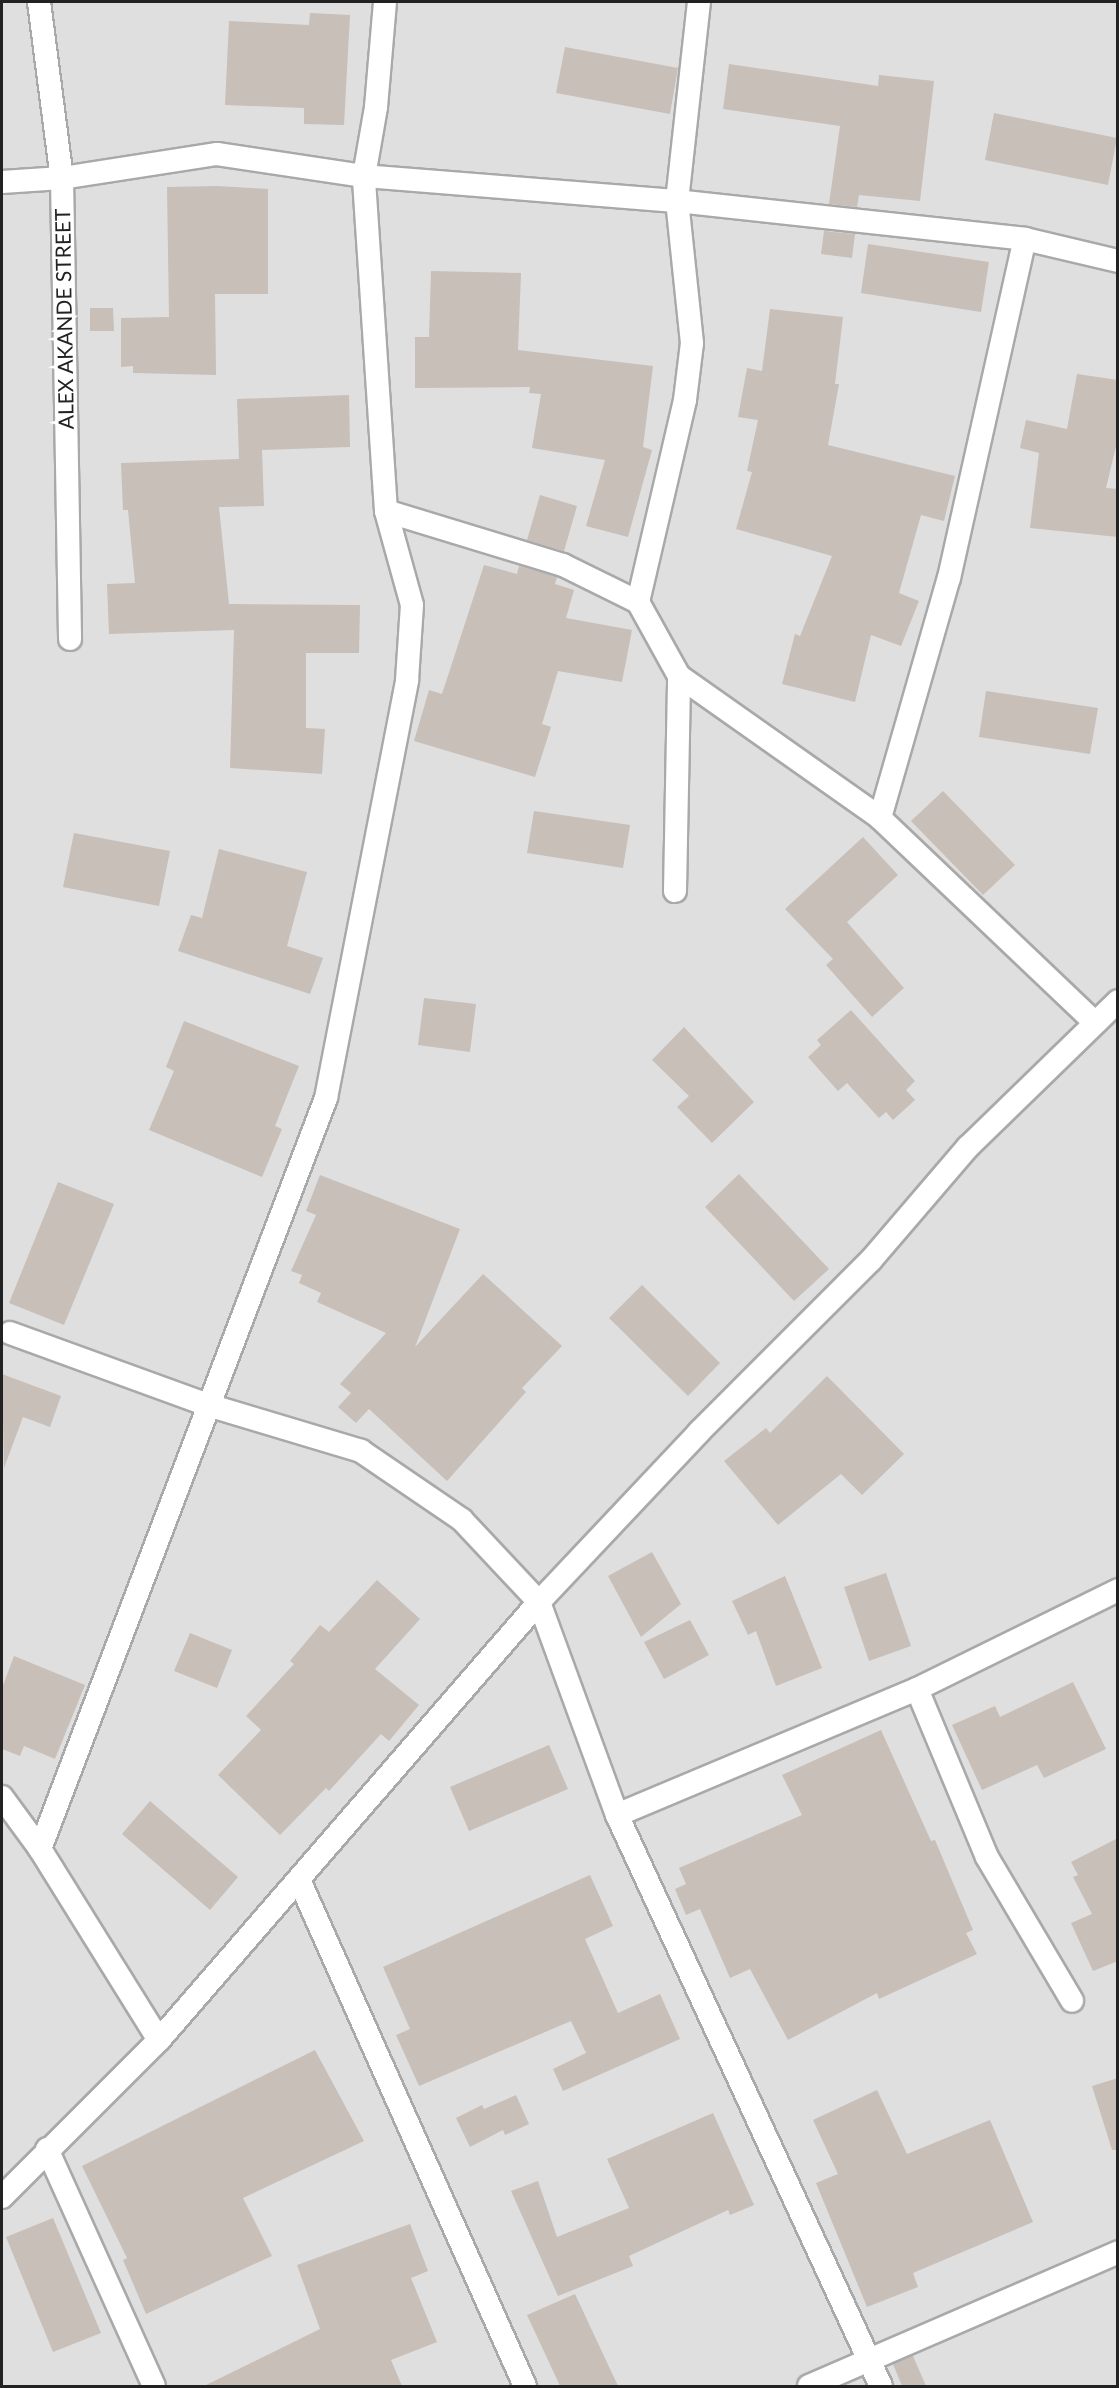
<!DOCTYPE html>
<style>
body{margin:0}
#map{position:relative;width:1119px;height:2388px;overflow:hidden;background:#f2efe9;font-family:Lato,sans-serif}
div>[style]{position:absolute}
.residential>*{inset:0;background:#e0dfdf}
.building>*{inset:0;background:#c7bfb8}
.roads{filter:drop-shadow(2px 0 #a9a9a9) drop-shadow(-2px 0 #a9a9a9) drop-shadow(0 2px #a9a9a9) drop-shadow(0 -2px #a9a9a9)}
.street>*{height:22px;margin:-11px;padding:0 11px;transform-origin:11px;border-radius:11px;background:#fff}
span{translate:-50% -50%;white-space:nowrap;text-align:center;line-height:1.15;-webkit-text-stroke:6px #fff;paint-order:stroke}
.street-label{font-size:21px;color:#222}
.frame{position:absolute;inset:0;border:3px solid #222;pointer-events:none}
</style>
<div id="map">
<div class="residential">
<i style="clip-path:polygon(2px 2px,1117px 2px,1117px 2386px,2px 2386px)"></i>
</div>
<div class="building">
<i style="clip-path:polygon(310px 13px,350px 15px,344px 125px,304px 124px,304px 108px,225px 105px,229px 21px,309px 25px)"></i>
<i style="clip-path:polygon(565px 47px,678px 68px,670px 114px,556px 93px)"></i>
<i style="clip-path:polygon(729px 64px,878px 86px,879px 75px,934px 81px,920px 201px,859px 195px,857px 207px,829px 204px,840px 126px,723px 109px)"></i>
<i style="clip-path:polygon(994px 113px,1117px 138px,1108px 185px,985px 160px)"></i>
<i style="clip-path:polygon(217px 186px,268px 189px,268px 294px,215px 294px,216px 375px,133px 373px,133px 366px,121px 367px,121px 318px,169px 317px,167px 187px)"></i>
<i style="clip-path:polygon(824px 231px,855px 234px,852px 258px,821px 254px)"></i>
<i style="clip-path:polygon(868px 244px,989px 262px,981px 312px,861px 293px)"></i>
<i style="clip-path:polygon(431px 271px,521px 273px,518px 350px,653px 366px,643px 447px,652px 450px,628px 537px,586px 526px,605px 460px,532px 448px,541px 394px,529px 393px,530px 387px,415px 388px,415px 337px,429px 337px)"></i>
<i style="clip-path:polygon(90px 308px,113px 308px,114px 331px,90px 331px)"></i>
<i style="clip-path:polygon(770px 309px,843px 317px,835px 384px,839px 384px,828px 445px,955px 476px,944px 521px,921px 515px,899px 593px,919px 601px,901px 646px,871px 635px,855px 702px,782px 684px,795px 634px,800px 636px,832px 556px,736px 529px,752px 472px,747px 471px,758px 420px,738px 417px,747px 368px,762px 371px)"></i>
<i style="clip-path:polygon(1077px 374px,1118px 380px,1118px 438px,1106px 488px,1118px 489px,1118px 537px,1030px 528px,1039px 453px,1020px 448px,1026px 420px,1067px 429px)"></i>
<i style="clip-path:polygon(349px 395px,350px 447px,262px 450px,264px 506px,219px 507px,229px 604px,360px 605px,359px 653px,306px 653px,306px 728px,325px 729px,322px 774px,230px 768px,234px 630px,109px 634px,107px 584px,135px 583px,128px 510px,123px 510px,121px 463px,239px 459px,237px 399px)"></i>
<i style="clip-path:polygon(540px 495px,577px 506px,564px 551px,527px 540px)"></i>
<i style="clip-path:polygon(484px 565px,517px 574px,519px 566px,557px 577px,555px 584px,574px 590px,566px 618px,632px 630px,622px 682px,558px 671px,542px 724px,551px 727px,535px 777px,414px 741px,429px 690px,442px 694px)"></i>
<i style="clip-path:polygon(986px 691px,1098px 708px,1090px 754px,979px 737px)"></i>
<i style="clip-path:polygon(943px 791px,1015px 865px,983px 895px,911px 821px)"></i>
<i style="clip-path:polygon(534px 811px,630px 825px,623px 868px,527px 853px)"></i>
<i style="clip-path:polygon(74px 833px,170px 851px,159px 906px,63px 887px)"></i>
<i style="clip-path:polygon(863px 837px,898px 875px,847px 922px,904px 988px,872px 1017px,826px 965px,833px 959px,785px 909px)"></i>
<i style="clip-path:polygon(219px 849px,307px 872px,287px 946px,323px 958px,310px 994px,178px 951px,191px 915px,202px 918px)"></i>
<i style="clip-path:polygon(424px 998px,476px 1004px,470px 1052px,418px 1045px)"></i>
<i style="clip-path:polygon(851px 1010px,915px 1081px,906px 1090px,915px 1100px,893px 1120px,886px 1112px,879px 1118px,847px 1083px,838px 1091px,808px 1057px,821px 1045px,817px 1040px)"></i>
<i style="clip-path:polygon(184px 1021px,299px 1066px,275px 1126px,282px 1129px,262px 1177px,149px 1130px,174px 1071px,166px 1067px)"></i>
<i style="clip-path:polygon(684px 1027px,754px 1102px,712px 1143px,677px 1107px,689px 1096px,652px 1060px)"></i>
<i style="clip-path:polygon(739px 1174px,829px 1269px,794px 1301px,705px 1207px)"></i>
<i style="clip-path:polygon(320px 1175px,460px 1229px,415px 1347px,483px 1274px,562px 1346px,522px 1388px,526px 1392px,447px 1481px,369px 1409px,356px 1423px,338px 1407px,351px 1393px,340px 1384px,386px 1333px,317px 1302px,321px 1293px,299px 1283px,302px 1275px,291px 1271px,316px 1215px,306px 1211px)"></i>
<i style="clip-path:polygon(58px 1182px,114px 1204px,64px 1325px,9px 1303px)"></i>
<i style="clip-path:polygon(642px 1285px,720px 1363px,688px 1396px,609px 1318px)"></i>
<i style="clip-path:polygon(2px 1374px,61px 1396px,50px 1427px,23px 1417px,4px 1468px)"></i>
<i style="clip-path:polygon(827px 1376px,904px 1454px,862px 1495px,841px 1474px,778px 1525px,724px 1461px,766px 1428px,770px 1433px)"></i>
<i style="clip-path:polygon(652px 1552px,681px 1604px,641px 1637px,608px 1576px)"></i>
<i style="clip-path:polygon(886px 1573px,911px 1646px,869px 1661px,844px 1587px)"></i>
<i style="clip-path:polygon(785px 1576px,822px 1668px,776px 1686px,756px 1631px,748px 1635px,732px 1601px)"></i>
<i style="clip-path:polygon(377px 1580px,420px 1619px,375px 1669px,419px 1705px,389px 1741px,381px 1734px,329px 1791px,326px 1788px,280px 1835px,218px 1775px,261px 1730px,246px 1716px,294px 1664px,290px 1661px,320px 1625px,329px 1632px)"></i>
<i style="clip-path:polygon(690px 1620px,709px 1655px,664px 1679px,644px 1642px)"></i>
<i style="clip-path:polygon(190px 1633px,232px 1650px,217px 1688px,174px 1671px)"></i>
<i style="clip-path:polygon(14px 1656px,85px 1685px,55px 1759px,24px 1746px,20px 1756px,2px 1749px,2px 1688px)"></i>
<i style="clip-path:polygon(1073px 1682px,1106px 1749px,1044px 1778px,1037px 1765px,982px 1790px,952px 1725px,995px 1706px,1000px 1717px)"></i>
<i style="clip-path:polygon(881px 1730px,931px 1841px,935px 1840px,973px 1930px,966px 1933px,977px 1954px,879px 1999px,877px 1993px,788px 2040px,750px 1969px,730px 1978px,700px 1909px,686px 1915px,675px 1889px,686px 1884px,679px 1868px,802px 1815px,782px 1775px)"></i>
<i style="clip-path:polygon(549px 1745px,568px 1789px,469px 1831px,450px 1787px)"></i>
<i style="clip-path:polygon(150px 1801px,238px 1877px,210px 1910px,122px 1834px)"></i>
<i style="clip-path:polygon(1118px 1838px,1118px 1961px,1093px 1971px,1071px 1923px,1092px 1914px,1073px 1877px,1078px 1875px,1071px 1862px)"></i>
<i style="clip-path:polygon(590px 1875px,613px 1926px,585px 1939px,618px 2013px,660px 1994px,680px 2039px,563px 2091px,553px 2069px,586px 2053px,571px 2021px,419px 2086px,396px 2035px,410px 2029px,383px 1967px)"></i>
<i style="clip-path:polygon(315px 2050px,364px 2141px,243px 2198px,272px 2256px,146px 2314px,123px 2260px,127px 2258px,82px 2166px)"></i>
<i style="clip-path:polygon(1118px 2078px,1118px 2150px,1112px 2150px,1092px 2086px)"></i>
<i style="clip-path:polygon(877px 2090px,907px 2154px,990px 2120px,1033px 2222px,913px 2273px,918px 2287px,867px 2307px,816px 2183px,838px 2174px,813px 2120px)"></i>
<i style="clip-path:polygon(516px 2095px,529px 2124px,505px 2135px,503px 2130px,470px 2147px,456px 2118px,482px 2105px,484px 2109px)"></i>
<i style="clip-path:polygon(713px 2113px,754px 2205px,730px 2215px,728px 2210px,629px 2256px,633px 2266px,558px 2296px,511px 2191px,538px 2181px,557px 2237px,629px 2208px,607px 2159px)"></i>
<i style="clip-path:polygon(53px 2218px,101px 2333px,53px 2352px,6px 2237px)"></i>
<i style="clip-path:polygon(410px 2224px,428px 2271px,411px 2278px,437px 2342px,391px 2360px,402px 2386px,204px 2386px,320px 2329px,297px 2265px)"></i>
<i style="clip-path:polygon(575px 2294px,618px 2386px,560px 2386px,527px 2315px)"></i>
<i style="clip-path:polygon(911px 2356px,913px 2356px,926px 2386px,902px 2386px,893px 2364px)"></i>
</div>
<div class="roads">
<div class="street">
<i style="left:39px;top:2px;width:177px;rotate:82.6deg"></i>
<i style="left:62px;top:178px;width:461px;rotate:89deg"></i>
<i style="left:2px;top:182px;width:60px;rotate:-3.8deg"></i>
<i style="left:62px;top:178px;width:157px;rotate:-8.8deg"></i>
<i style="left:217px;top:154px;width:149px;rotate:8.5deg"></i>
<i style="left:364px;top:176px;width:314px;rotate:4.6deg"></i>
<i style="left:677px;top:201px;width:350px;rotate:6.2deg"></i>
<i style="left:1025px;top:239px;width:96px;rotate:13.3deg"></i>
<i style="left:386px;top:511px;width:185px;rotate:17deg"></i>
<i style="left:563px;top:565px;width:84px;rotate:26.3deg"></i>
<i style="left:638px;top:602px;width:85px;rotate:61deg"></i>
<i style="left:679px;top:676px;width:246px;rotate:35.2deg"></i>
<i style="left:880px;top:818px;width:297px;rotate:43.6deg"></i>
<i style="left:638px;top:602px;width:207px;rotate:-76.9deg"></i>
<i style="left:685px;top:400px;width:57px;rotate:-83deg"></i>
<i style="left:692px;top:343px;width:143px;rotate:-96deg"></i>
<i style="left:677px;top:201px;width:200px;rotate:-83.7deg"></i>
<i style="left:880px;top:818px;width:250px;rotate:-74deg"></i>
<i style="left:949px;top:578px;width:347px;rotate:-77.4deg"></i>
<i style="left:675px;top:891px;width:215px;rotate:-88.9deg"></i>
<i style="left:10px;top:1333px;width:211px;rotate:20deg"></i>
<i style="left:208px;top:1405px;width:160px;rotate:16.7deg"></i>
<i style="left:361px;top:1451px;width:122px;rotate:34.3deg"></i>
<i style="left:462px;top:1520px;width:112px;rotate:46.8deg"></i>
<i style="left:539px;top:1602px;width:227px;rotate:69.9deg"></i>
<i style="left:617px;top:1815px;width:629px;rotate:65.19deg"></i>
<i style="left:917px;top:1689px;width:182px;rotate:67.4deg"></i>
<i style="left:987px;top:1857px;width:167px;rotate:59.4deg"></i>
<i style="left:2px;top:1797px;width:64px;rotate:53.8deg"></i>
<i style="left:40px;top:1849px;width:225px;rotate:58.1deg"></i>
<i style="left:617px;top:1815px;width:325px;rotate:-22.8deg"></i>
<i style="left:917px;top:1689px;width:224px;rotate:-26.2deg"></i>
<i style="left:40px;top:1849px;width:804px;rotate:-69.15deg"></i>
<i style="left:326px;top:1098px;width:426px;rotate:-79deg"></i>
<i style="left:407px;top:680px;width:75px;rotate:-86.2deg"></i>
<i style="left:412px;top:605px;width:98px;rotate:-105.5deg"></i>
<i style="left:386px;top:511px;width:336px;rotate:-93.8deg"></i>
<i style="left:364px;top:176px;width:70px;rotate:-80.1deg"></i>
<i style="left:376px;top:107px;width:105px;rotate:-85.1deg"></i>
<i style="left:300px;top:1882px;width:552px;rotate:65.94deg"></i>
<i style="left:47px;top:2149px;width:260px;rotate:65.7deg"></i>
<i style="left:2px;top:2197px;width:222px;rotate:-45deg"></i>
<i style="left:159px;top:2040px;width:580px;rotate:-49.06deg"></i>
<i style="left:539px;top:1602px;width:233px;rotate:-46.7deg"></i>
<i style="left:699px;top:1432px;width:243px;rotate:-45deg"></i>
<i style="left:871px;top:1260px;width:149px;rotate:-49.4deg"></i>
<i style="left:968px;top:1147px;width:209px;rotate:-44.2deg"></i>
<i style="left:809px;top:2386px;width:337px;rotate:-23.4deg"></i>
</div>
</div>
<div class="street-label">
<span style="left:64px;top:319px;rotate:-91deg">ALEX AKANDE STREET</span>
</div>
<div class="frame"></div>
</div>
